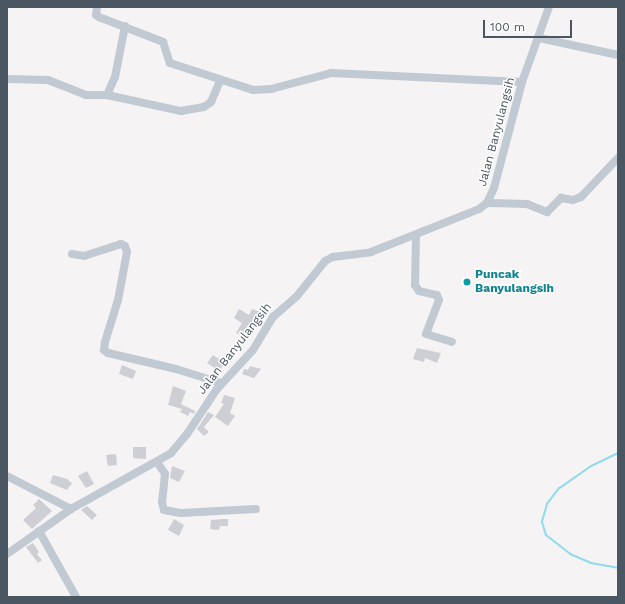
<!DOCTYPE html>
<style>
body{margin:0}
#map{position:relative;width:625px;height:604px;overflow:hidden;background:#f5f3f3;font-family:"Work Sans",sans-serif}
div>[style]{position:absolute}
.stream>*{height:2px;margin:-1px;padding:0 1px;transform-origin:1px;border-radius:1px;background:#90daee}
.building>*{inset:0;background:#cdcfd5}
.minor>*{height:8px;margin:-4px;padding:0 4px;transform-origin:4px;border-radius:4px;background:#c1cad2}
.dots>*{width:11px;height:11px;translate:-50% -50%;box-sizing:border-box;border:2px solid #fff;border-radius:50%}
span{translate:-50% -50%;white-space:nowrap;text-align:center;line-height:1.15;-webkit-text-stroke:3px #fff;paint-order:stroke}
.street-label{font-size:12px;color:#4a5661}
.culture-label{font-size:12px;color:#0d838f;font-weight:700}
.left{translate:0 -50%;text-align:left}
.frame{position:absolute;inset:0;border:8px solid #4a5661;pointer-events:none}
.scale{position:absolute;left:483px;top:20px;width:89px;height:18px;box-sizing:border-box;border:2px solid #4a5661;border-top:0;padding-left:5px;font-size:12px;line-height:14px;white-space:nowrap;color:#4a5661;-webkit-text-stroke:3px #fff;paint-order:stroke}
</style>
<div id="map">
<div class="stream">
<i style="left:618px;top:453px;width:30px;rotate:154deg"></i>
<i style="left:591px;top:466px;width:39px;rotate:145deg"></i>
<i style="left:559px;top:488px;width:20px;rotate:127deg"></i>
<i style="left:547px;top:504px;width:19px;rotate:106deg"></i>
<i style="left:542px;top:522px;width:14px;rotate:73deg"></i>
<i style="left:546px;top:535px;width:31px;rotate:38deg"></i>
<i style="left:570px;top:554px;width:23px;rotate:23deg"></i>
<i style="left:591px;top:563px;width:27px;rotate:10deg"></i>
</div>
<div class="building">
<i style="clip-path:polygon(239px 309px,249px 315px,252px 309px,264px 313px,248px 340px,236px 333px,242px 323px,234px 318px)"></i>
<i style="clip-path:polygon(417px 348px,441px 353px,437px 363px,425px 358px,424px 362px,413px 359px)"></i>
<i style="clip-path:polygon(213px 355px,225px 363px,219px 371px,207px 363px)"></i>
<i style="clip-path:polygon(122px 365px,136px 371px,133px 379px,119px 374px)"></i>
<i style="clip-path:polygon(250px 366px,261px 369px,254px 378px,242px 374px,244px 369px,248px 370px)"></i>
<i style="clip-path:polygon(173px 386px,186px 391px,181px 404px,195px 411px,194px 414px,190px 412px,188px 416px,180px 412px,182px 409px,168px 405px)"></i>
<i style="clip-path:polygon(224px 395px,235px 398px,230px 413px,235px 416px,228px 426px,215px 417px,224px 404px,221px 403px)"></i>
<i style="clip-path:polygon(208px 412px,214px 415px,204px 427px,209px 432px,204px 436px,197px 429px)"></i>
<i style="clip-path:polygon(133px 447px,146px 447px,146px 459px,133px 458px)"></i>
<i style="clip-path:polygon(116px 454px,117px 465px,108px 466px,106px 455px)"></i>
<i style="clip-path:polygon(172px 466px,185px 471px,179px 482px,170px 478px)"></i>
<i style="clip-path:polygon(87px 471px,94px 484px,86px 488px,78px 476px)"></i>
<i style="clip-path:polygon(53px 475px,67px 479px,72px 483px,67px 490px,50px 483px)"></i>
<i style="clip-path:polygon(39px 499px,52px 511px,32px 529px,23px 520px,36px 508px,33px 505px)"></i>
<i style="clip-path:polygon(87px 506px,97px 515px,92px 520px,81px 510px)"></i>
<i style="clip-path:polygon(174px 519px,184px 525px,179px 536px,168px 530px)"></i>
<i style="clip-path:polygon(223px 519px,228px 519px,228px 526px,220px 526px,219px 530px,210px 529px,211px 520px)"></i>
<i style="clip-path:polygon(33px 543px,39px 552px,37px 554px,42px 560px,38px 563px,26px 547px)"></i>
</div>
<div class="minor">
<i style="left:97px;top:7px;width:8px;rotate:97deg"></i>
<i style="left:96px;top:15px;width:4px;rotate:34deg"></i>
<i style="left:99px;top:17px;width:69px;rotate:21.3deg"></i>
<i style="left:163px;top:42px;width:22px;rotate:72deg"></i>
<i style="left:170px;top:63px;width:87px;rotate:18deg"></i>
<i style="left:253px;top:90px;width:18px;rotate:-3deg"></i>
<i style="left:271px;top:89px;width:62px;rotate:-14.9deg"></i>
<i style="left:331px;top:73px;width:191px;rotate:2.7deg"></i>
<i style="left:539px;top:38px;width:81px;rotate:12.1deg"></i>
<i style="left:7px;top:79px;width:41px;rotate:1.4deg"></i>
<i style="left:48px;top:80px;width:41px;rotate:21.5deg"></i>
<i style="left:86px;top:95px;width:21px"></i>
<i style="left:107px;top:95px;width:76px;rotate:12.2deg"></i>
<i style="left:181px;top:111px;width:23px;rotate:-10deg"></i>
<i style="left:204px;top:107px;width:9px;rotate:-36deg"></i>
<i style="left:211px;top:102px;width:23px;rotate:-67deg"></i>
<i style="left:107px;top:95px;width:20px;rotate:-66deg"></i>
<i style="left:115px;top:77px;width:52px;rotate:-78.9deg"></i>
<i style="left:487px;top:203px;width:40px;rotate:1.4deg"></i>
<i style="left:527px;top:204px;width:22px;rotate:22deg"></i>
<i style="left:547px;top:212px;width:20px;rotate:-45deg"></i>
<i style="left:561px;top:198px;width:12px;rotate:9deg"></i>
<i style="left:573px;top:200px;width:9px;rotate:-21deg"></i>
<i style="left:581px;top:197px;width:54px;rotate:-46.5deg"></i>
<i style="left:416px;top:235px;width:50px;rotate:91.1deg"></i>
<i style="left:415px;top:285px;width:7px;rotate:56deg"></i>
<i style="left:419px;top:291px;width:18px;rotate:13deg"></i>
<i style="left:437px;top:295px;width:5px;rotate:68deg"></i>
<i style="left:439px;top:300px;width:36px;rotate:111deg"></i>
<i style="left:426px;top:334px;width:27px;rotate:17deg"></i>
<i style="left:72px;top:254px;width:12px;rotate:9deg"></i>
<i style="left:84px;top:256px;width:39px;rotate:-18deg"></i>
<i style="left:121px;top:244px;width:4px;rotate:27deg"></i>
<i style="left:125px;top:246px;width:6px;rotate:72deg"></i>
<i style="left:127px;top:252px;width:49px;rotate:100.6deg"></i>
<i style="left:118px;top:300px;width:44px;rotate:107.2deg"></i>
<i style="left:105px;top:342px;width:8px;rotate:97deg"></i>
<i style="left:104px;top:350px;width:5px;rotate:37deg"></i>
<i style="left:108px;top:353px;width:70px;rotate:13.2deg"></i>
<i style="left:176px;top:369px;width:47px;rotate:17.3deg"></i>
<i style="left:157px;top:462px;width:14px;rotate:56deg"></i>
<i style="left:165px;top:474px;width:28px;rotate:96deg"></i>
<i style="left:162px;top:502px;width:8px;rotate:76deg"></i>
<i style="left:164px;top:510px;width:17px;rotate:10deg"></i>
<i style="left:181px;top:513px;width:75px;rotate:-3.1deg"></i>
<i style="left:7px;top:476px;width:72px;rotate:27.3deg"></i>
<i style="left:39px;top:531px;width:76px;rotate:60.7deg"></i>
<i style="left:7px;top:554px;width:78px;rotate:-35.1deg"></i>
<i style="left:71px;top:509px;width:115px;rotate:-29.2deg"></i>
<i style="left:171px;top:453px;width:25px;rotate:-50deg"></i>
<i style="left:187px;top:434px;width:54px;rotate:-56.3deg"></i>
<i style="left:217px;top:389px;width:53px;rotate:-47.3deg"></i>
<i style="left:253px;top:350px;width:39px;rotate:-59deg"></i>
<i style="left:273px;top:317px;width:32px;rotate:-41deg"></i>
<i style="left:297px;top:296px;width:45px;rotate:-51.3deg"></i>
<i style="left:325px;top:261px;width:9px;rotate:-27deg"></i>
<i style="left:333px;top:257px;width:38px;rotate:-7deg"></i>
<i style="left:371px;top:252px;width:116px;rotate:-21.7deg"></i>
<i style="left:479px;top:209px;width:10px;rotate:-37deg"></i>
<i style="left:487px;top:203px;width:17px;rotate:-65deg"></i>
<i style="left:494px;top:188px;width:110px;rotate:-75.2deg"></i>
<i style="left:522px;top:82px;width:80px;rotate:-70.2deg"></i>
</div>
<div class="dots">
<i style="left:467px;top:282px;background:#0f9aa8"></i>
</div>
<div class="street-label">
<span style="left:497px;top:132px;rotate:-75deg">Jalan Banyulangsih</span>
<span style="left:235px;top:349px;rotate:-52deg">Jalan Banyulangsih</span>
</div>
<div class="culture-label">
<span class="left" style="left:475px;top:282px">Puncak<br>Banyulangsih</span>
</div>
<div class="frame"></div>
<div class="scale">100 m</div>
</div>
